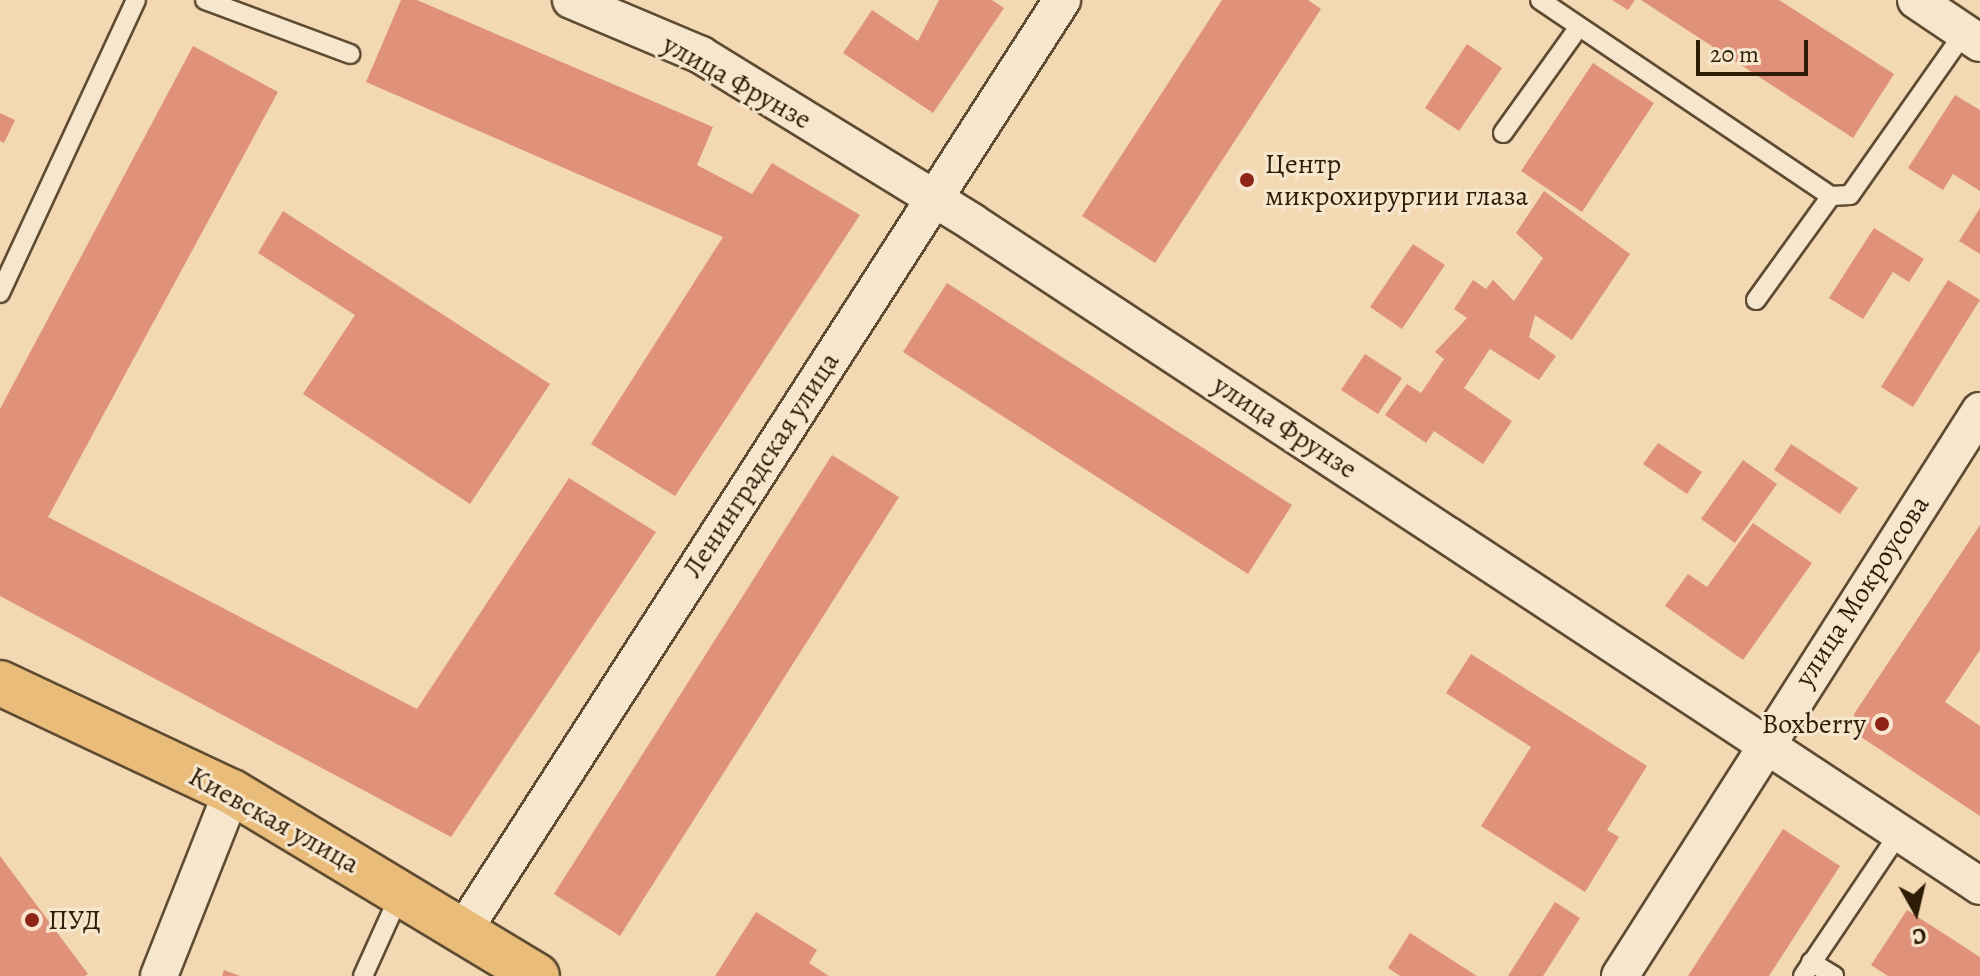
<!DOCTYPE html>
<meta charset="utf-8">
<style>
body{margin:0}
#map{position:relative;width:1980px;height:976px;overflow:hidden;background:#f2d9b3;font-family:Alegreya,serif}
div>[style]{position:absolute}
.building>*{inset:0;background:#df9279}
.roads{filter:drop-shadow(2px 0 #5f4b32) drop-shadow(-2px 0 #5f4b32) drop-shadow(0 2px #5f4b32) drop-shadow(0 -2px #5f4b32)}
.lane>*{height:18px;margin:-9px;padding:0 9px;transform-origin:9px;border-radius:9px;background:#f7e6ce}
.street>*{height:36px;margin:-18px;padding:0 18px;transform-origin:18px;border-radius:18px;background:#f7e6ce}
.primary>*{height:44px;margin:-22px;padding:0 22px;transform-origin:22px;border-radius:22px;background:#e9bc7a}
.dots>*{width:22px;height:22px;translate:-50% -50%;box-sizing:border-box;border:4px solid #f7e6ce;border-radius:50%}
span{translate:-50% -50%;white-space:nowrap;text-align:center;line-height:1.15;-webkit-text-stroke:6px #f7e6ce;paint-order:stroke}
.street-label{font-size:28px;color:#2e1c07}
.poi-label{font-size:28px;color:#2e1c07}
.left{translate:0 -50%;text-align:left}
.right{translate:-100% -50%;text-align:right}
.north{position:absolute;left:1876px;top:872px;width:80px;height:80px;-webkit-text-stroke:6px #f7e6ce;paint-order:stroke;rotate:172deg;font-size:22px;font-weight:700;line-height:32px;text-align:center;color:#2e1c07}
.north::after{content:'';display:block;margin:auto;width:28px;height:36px;background:#2e1c07;clip-path:polygon(50% 0,100% 100%,50% 72%,0 100%)}
.scale{position:absolute;left:1696px;top:40px;width:112px;height:36px;box-sizing:border-box;border:4px solid #2e1c07;border-top:0;padding-left:10px;font-size:24px;line-height:28px;white-space:nowrap;color:#2e1c07;-webkit-text-stroke:6px #f7e6ce;paint-order:stroke}
</style>
<div id="map">
<div class="building">
<i style="clip-path:polygon(401px 0,417px 0,713px 127px,697px 165px,752px 194px,772px 163px,860px 215px,675px 496px,591px 444px,723px 237px,366px 82px)"></i>
<i style="clip-path:polygon(939px 0,992px 0,1004px 8px,933px 113px,843px 53px,872px 10px,918px 41px)"></i>
<i style="clip-path:polygon(1222px 0,1308px 0,1321px 9px,1155px 263px,1082px 216px)"></i>
<i style="clip-path:polygon(1612px 0,1635px 0,1628px 10px)"></i>
<i style="clip-path:polygon(1641px 0,1779px 0,1894px 74px,1853px 138px)"></i>
<i style="clip-path:polygon(1467px 44px,1502px 68px,1459px 131px,1425px 108px)"></i>
<i style="clip-path:polygon(193px 46px,278px 92px,48px 517px,417px 709px,569px 478px,656px 532px,451px 837px,0 596px,0 409px)"></i>
<i style="clip-path:polygon(1593px 63px,1654px 103px,1582px 212px,1521px 171px)"></i>
<i style="clip-path:polygon(1955px 95px,1980px 110px,1980px 191px,1953px 174px,1943px 190px,1908px 168px)"></i>
<i style="clip-path:polygon(0 113px,15px 120px,4px 143px,0 141px)"></i>
<i style="clip-path:polygon(1544px 191px,1630px 254px,1572px 340px,1535px 315px,1529px 337px,1556px 356px,1539px 380px,1490px 349px,1464px 388px,1512px 421px,1483px 464px,1434px 431px,1426px 443px,1385px 415px,1407px 384px,1421px 393px,1444px 359px,1435px 352px,1467px 318px,1454px 309px,1473px 280px,1486px 289px,1493px 280px,1514px 301px,1543px 258px,1516px 233px)"></i>
<i style="clip-path:polygon(1980px 208px,1980px 254px,1959px 241px)"></i>
<i style="clip-path:polygon(283px 211px,550px 384px,470px 504px,303px 394px,355px 315px,258px 253px)"></i>
<i style="clip-path:polygon(1874px 228px,1924px 259px,1909px 282px,1893px 272px,1863px 319px,1829px 298px)"></i>
<i style="clip-path:polygon(1413px 244px,1445px 265px,1402px 329px,1370px 307px)"></i>
<i style="clip-path:polygon(1948px 280px,1980px 300px,1913px 407px,1881px 387px)"></i>
<i style="clip-path:polygon(947px 283px,1292px 505px,1248px 574px,903px 352px)"></i>
<i style="clip-path:polygon(1365px 354px,1402px 378px,1378px 414px,1341px 390px)"></i>
<i style="clip-path:polygon(1658px 443px,1702px 472px,1687px 494px,1643px 464px)"></i>
<i style="clip-path:polygon(1791px 444px,1858px 488px,1840px 514px,1774px 470px)"></i>
<i style="clip-path:polygon(832px 455px,899px 497px,620px 936px,554px 894px)"></i>
<i style="clip-path:polygon(1743px 460px,1777px 484px,1735px 543px,1701px 519px)"></i>
<i style="clip-path:polygon(1753px 523px,1812px 563px,1743px 660px,1665px 606px,1688px 574px,1707px 587px)"></i>
<i style="clip-path:polygon(1980px 525px,1980px 650px,1945px 702px,1980px 726px,1980px 816px,1858px 735px,1854px 714px)"></i>
<i style="clip-path:polygon(1471px 654px,1647px 766px,1607px 830px,1619px 837px,1585px 892px,1481px 826px,1531px 747px,1446px 693px)"></i>
<i style="clip-path:polygon(1783px 829px,1840px 866px,1769px 976px,1688px 976px)"></i>
<i style="clip-path:polygon(0 856px,88px 974px,85px 976px,0 976px)"></i>
<i style="clip-path:polygon(1555px 902px,1580px 918px,1543px 976px,1508px 976px)"></i>
<i style="clip-path:polygon(1907px 910px,1980px 957px,1980px 976px,1888px 976px,1871px 965px)"></i>
<i style="clip-path:polygon(756px 912px,817px 950px,809px 963px,829px 976px,715px 976px)"></i>
<i style="clip-path:polygon(1410px 933px,1477px 976px,1400px 976px,1388px 968px)"></i>
<i style="clip-path:polygon(224px 970px,240px 976px,222px 976px)"></i>
</div>
<div class="roads">
<div class="lane">
<i style="left:205px;top:0;width:155px;rotate:20.4deg"></i>
<i style="left:1540px;top:0;width:351px;rotate:34deg"></i>
<i style="left:1503px;top:133px;width:130px;rotate:-54.4deg"></i>
<i style="left:0;top:293px;width:323px;rotate:-65.1deg"></i>
<i style="left:1756px;top:300px;width:128px;rotate:-54.2deg"></i>
<i style="left:1831px;top:196px;width:19px;rotate:-3deg"></i>
<i style="left:1850px;top:195px;width:198px;rotate:-54.9deg"></i>
<i style="left:1811px;top:962px;width:27px;rotate:31deg"></i>
<i style="left:363px;top:976px;width:92px;rotate:-65.7deg"></i>
<i style="left:1803px;top:976px;width:172px;rotate:-56.1deg"></i>
</div>
<div class="street">
<i style="left:571px;top:0;width:141px;rotate:22.9deg"></i>
<i style="left:701px;top:55px;width:318px;rotate:31.6deg"></i>
<i style="left:972px;top:222px;width:1207px;rotate:33.37deg"></i>
<i style="left:1916px;top:0;width:77px;rotate:33.9deg"></i>
<i style="left:463px;top:931px;width:1107px;rotate:-57.24deg"></i>
<i style="left:159px;top:976px;width:198px;rotate:-68.4deg"></i>
<i style="left:1620px;top:976px;width:670px;rotate:-57.5deg"></i>
</div>
<div class="primary">
<i style="left:0;top:683px;width:256px;rotate:25.2deg"></i>
<i style="left:232px;top:792px;width:356px;rotate:31.1deg"></i>
</div>
</div>
<div class="dots">
<i style="left:1247px;top:180px;background:#8f2418"></i>
<i style="left:1882px;top:724px;background:#8f2418"></i>
<i style="left:32px;top:920px;background:#8f2418"></i>
</div>
<div class="street-label">
<span style="left:737px;top:82px;rotate:29deg">улица Фрунзе</span>
<span style="left:1285px;top:427px;rotate:33deg">улица Фрунзе</span>
<span style="left:761px;top:465px;rotate:-57deg">Ленинградская улица</span>
<span style="left:1862px;top:591px;rotate:-57deg">улица Мокроусова</span>
<span style="left:274px;top:820px;rotate:29deg">Киевская улица</span>
</div>
<div class="poi-label">
<span class="left" style="left:1265px;top:180px">Центр<br>микрохирургии глаза</span>
<span class="right" style="left:1866px;top:724px">Boxberry</span>
<span class="left" style="left:48px;top:920px">ПУД</span>
</div>
<div class="north">С</div>
<div class="scale">20 m</div>
</div>
